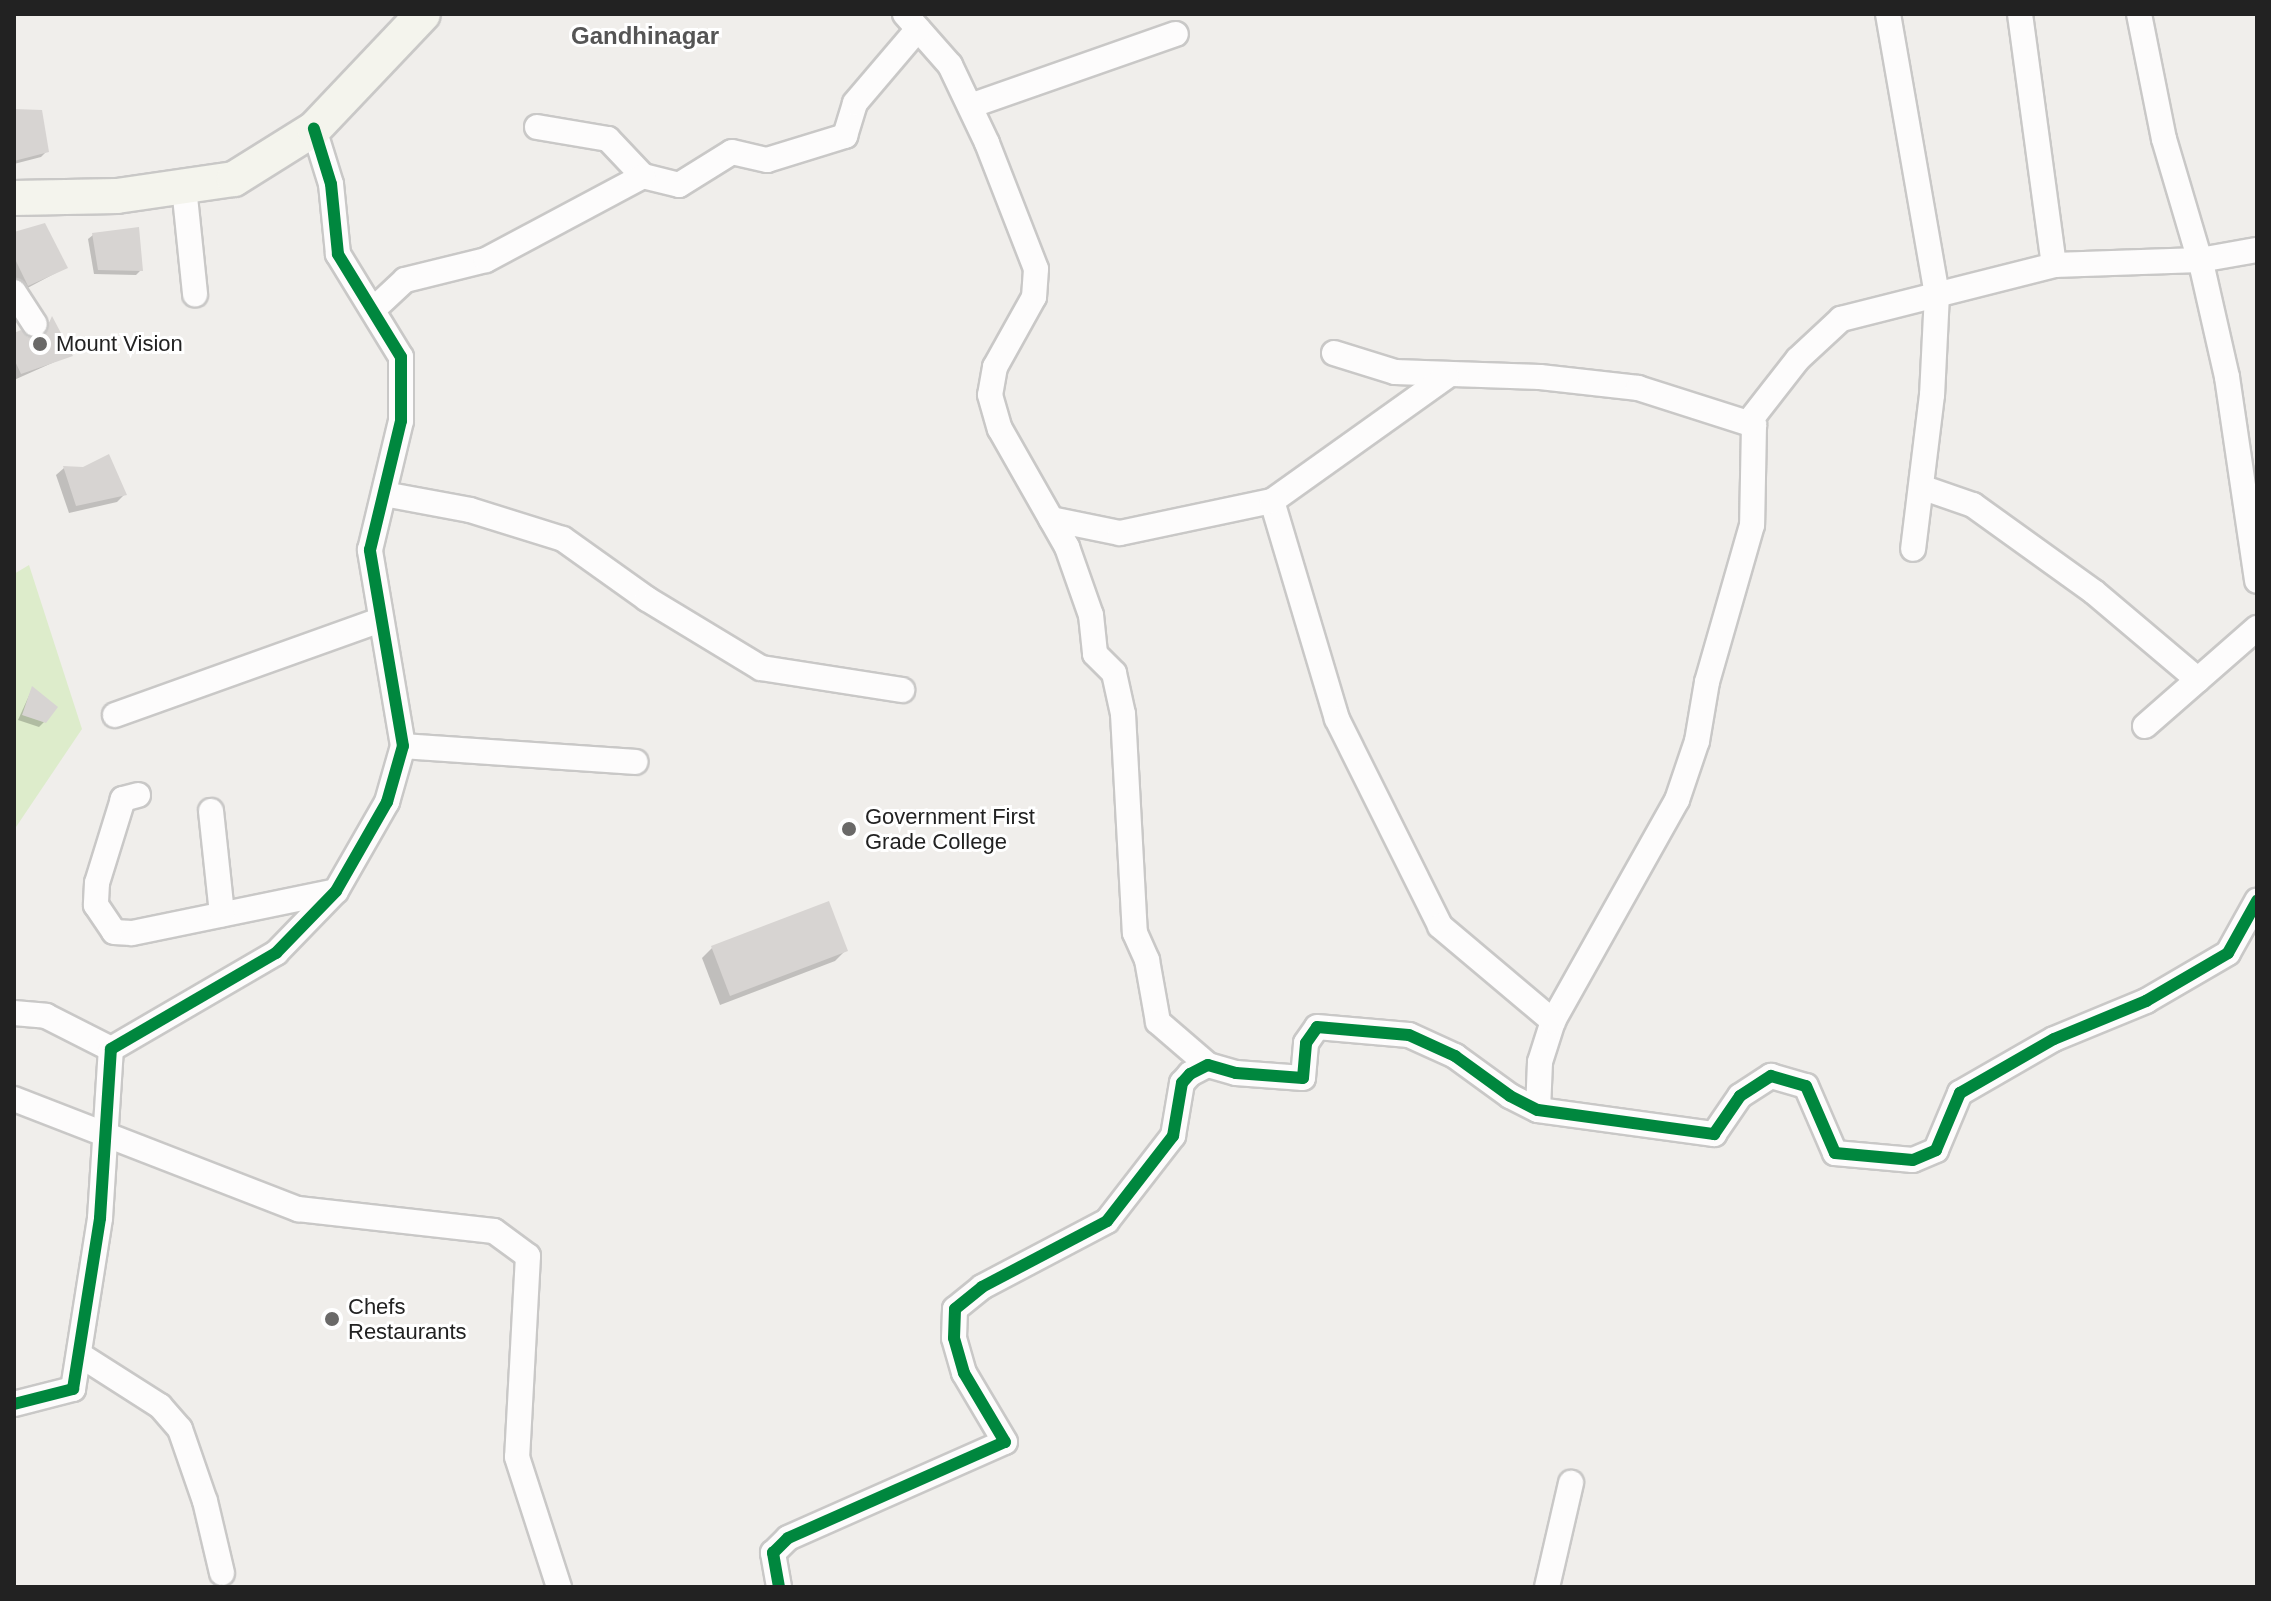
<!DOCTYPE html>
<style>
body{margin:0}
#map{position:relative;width:2271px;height:1601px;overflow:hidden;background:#f0eeeb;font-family:Helvetica,sans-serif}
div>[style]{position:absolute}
.grass>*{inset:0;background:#ddeccb}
.shadow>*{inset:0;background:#0003}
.building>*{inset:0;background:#d7d4d2}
.roads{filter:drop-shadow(2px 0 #c9c8c7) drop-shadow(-2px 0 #c9c8c7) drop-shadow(0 2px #c9c8c7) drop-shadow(0 -2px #c9c8c7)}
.minor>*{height:24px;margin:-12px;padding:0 12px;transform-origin:12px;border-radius:12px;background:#fdfcfc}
.secondary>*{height:34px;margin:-17px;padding:0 17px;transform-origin:17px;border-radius:17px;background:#f4f4ed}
.cycleway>*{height:12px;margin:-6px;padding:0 6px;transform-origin:6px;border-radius:6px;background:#00873e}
.dots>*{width:22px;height:22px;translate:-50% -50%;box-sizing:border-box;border:4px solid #fff;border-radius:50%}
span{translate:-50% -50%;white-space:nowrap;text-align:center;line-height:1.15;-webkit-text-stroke:6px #fff;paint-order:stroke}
.poi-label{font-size:22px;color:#222}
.left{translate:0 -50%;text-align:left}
.neighbourhood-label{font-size:24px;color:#555;font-weight:700}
.frame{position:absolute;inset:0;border:16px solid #222;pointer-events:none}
</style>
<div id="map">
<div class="grass">
<i style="clip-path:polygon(29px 565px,82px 729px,14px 830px,14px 574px)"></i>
</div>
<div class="shadow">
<i style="clip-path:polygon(14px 111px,47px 151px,41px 157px,14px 164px)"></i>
<i style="clip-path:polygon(14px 234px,65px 268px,20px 292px,14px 279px)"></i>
<i style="clip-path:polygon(93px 235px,141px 270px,136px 275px,94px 274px,88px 239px)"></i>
<i style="clip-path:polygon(51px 320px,70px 355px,14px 380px,14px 335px,39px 339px)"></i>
<i style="clip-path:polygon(64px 468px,124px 495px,117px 502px,69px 513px,56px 475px)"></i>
<i style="clip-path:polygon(32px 689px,44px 722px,39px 727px,18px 720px)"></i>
<i style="clip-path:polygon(712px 948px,845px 951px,835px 961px,720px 1005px,702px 958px)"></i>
</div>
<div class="building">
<i style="clip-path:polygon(14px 109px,42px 110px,49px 152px,14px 161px)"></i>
<i style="clip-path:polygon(45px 223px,68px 268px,28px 286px,14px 257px,14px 232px)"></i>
<i style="clip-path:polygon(139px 227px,143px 271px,98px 270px,92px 233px)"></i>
<i style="clip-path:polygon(52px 316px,73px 356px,21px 374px,14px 359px,14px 333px,21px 330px,29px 338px,43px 337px)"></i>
<i style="clip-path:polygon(109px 454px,127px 495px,76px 506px,63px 466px,83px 467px)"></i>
<i style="clip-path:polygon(32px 686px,58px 707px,46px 723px,22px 715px)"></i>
<i style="clip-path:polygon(829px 901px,848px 951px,730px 996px,711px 946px)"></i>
</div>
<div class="roads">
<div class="minor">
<i style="left:905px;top:14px;width:68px;rotate:48.6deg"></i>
<i style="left:950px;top:65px;width:86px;rotate:64.6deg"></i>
<i style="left:987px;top:143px;width:135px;rotate:68.7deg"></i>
<i style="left:1036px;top:269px;width:28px;rotate:94deg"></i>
<i style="left:1034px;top:297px;width:80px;rotate:119.1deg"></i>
<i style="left:995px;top:367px;width:28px;rotate:100deg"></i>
<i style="left:990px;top:395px;width:35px;rotate:74deg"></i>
<i style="left:1000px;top:429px;width:136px;rotate:60.4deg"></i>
<i style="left:1067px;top:547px;width:72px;rotate:70.6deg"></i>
<i style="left:1091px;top:615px;width:39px;rotate:84deg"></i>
<i style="left:1095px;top:654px;width:27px;rotate:45deg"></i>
<i style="left:1114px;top:673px;width:42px;rotate:77.6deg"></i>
<i style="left:1123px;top:714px;width:219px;rotate:86.9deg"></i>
<i style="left:1135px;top:933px;width:30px;rotate:66deg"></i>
<i style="left:1147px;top:960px;width:63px;rotate:79.9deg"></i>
<i style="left:1158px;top:1022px;width:66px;rotate:40.7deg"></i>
<i style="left:1888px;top:14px;width:284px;rotate:80.1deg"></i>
<i style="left:1937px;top:294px;width:101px;rotate:92.8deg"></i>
<i style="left:1932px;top:395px;width:155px;rotate:97deg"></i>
<i style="left:2020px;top:14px;width:253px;rotate:82.3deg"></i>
<i style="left:2139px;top:14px;width:127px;rotate:78.7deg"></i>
<i style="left:2164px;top:139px;width:134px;rotate:73.5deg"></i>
<i style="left:2202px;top:267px;width:113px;rotate:77.2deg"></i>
<i style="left:2227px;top:377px;width:206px;rotate:81.6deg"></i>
<i style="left:970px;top:106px;width:218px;rotate:-19.3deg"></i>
<i style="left:537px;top:127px;width:72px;rotate:9.6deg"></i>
<i style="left:608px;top:139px;width:51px;rotate:46.6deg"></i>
<i style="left:643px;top:176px;width:37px;rotate:14deg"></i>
<i style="left:679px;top:185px;width:62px;rotate:-31.9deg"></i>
<i style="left:732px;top:152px;width:36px;rotate:13deg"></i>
<i style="left:767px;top:160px;width:82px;rotate:-17.1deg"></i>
<i style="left:845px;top:136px;width:34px;rotate:-73deg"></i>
<i style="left:855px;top:103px;width:97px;rotate:-49.6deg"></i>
<i style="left:184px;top:187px;width:108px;rotate:84.1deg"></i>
<i style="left:14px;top:292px;width:38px;rotate:57deg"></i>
<i style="left:375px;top:308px;width:41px;rotate:-43deg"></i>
<i style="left:405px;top:280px;width:83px;rotate:-13.9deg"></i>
<i style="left:486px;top:260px;width:178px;rotate:-28.1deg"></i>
<i style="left:1334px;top:353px;width:64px;rotate:17.3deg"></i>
<i style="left:1395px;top:372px;width:145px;rotate:2deg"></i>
<i style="left:1540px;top:377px;width:99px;rotate:6.4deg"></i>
<i style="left:1638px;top:388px;width:122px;rotate:17.7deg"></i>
<i style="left:1754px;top:425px;width:100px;rotate:91.1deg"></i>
<i style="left:1752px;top:525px;width:163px;rotate:106deg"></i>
<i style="left:1707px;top:682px;width:60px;rotate:99.6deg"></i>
<i style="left:1697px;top:741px;width:62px;rotate:108.7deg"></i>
<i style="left:1677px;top:800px;width:253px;rotate:119.3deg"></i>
<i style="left:1553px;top:1021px;width:43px;rotate:107.6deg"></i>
<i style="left:1540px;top:1062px;width:48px;rotate:92.4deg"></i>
<i style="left:1748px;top:423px;width:81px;rotate:-52deg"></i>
<i style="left:1798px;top:359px;width:59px;rotate:-42.9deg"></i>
<i style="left:1841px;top:319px;width:220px;rotate:-14.2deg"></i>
<i style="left:2054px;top:265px;width:146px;rotate:-2deg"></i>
<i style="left:2200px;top:260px;width:58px;rotate:-10deg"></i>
<i style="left:1921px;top:487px;width:55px;rotate:19.1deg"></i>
<i style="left:1973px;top:505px;width:149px;rotate:35.7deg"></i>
<i style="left:2094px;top:592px;width:136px;rotate:40.2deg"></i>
<i style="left:384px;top:494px;width:87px;rotate:10.5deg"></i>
<i style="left:470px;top:510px;width:97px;rotate:17.3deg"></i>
<i style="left:563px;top:539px;width:103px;rotate:35.5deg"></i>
<i style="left:647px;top:599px;width:133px;rotate:31.2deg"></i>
<i style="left:761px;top:668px;width:143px;rotate:8.9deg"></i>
<i style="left:1272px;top:501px;width:227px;rotate:73.4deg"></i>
<i style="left:1337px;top:719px;width:231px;rotate:63.5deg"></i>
<i style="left:1440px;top:926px;width:148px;rotate:40.1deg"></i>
<i style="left:1051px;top:519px;width:70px;rotate:11.5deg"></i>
<i style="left:1120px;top:533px;width:155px;rotate:-11.9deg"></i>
<i style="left:1272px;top:501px;width:214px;rotate:-35.5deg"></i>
<i style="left:115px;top:715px;width:282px;rotate:-19.7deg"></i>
<i style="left:2145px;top:726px;width:149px;rotate:-41.2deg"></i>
<i style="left:403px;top:746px;width:233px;rotate:3.9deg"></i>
<i style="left:138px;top:795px;width:16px;rotate:165deg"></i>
<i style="left:123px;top:799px;width:88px;rotate:107.2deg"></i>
<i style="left:97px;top:883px;width:22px;rotate:93deg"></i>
<i style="left:96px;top:905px;width:32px;rotate:56deg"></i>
<i style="left:114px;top:932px;width:18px;rotate:3deg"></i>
<i style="left:132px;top:933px;width:208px;rotate:-11.6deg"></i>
<i style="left:211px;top:811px;width:104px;rotate:83.9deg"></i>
<i style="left:14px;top:1013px;width:32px;rotate:5deg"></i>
<i style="left:46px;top:1016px;width:73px;rotate:26.9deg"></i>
<i style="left:14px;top:1099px;width:305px;rotate:21.2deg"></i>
<i style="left:298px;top:1209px;width:197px;rotate:6.4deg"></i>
<i style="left:494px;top:1231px;width:42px;rotate:36.3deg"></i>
<i style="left:528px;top:1256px;width:201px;rotate:93.1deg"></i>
<i style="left:517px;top:1457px;width:137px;rotate:72.1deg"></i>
<i style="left:80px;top:1355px;width:95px;rotate:32.5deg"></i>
<i style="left:160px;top:1406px;width:30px;rotate:49deg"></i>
<i style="left:180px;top:1429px;width:76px;rotate:70.9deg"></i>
<i style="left:205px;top:1501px;width:74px;rotate:76.7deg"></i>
<i style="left:14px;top:1404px;width:61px;rotate:-14.3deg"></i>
<i style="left:73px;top:1389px;width:173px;rotate:-81deg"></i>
<i style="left:100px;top:1218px;width:169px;rotate:-86.3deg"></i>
<i style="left:111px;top:1049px;width:191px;rotate:-30.2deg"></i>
<i style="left:276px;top:953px;width:86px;rotate:-45.9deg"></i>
<i style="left:336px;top:891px;width:103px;rotate:-60.2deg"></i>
<i style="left:387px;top:802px;width:58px;rotate:-74.1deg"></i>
<i style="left:403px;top:746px;width:199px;rotate:-99.6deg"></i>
<i style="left:370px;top:550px;width:133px;rotate:-76.5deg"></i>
<i style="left:401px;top:421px;width:64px;rotate:-90deg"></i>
<i style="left:401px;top:357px;width:121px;rotate:-121.5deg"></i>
<i style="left:338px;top:254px;width:70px;rotate:-95.7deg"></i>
<i style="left:331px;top:184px;width:58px;rotate:-107.2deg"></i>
<i style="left:779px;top:1587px;width:35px;rotate:-100deg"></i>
<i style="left:773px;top:1553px;width:21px;rotate:-45deg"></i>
<i style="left:788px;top:1538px;width:237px;rotate:-23.9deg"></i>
<i style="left:1005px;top:1442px;width:80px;rotate:-120.7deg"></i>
<i style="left:964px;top:1373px;width:36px;rotate:-106deg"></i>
<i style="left:954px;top:1338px;width:29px;rotate:-88deg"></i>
<i style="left:955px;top:1309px;width:35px;rotate:-39deg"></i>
<i style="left:982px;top:1287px;width:141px;rotate:-27.8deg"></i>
<i style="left:1107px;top:1221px;width:108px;rotate:-52.2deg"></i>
<i style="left:1173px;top:1136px;width:54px;rotate:-80.4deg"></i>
<i style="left:1182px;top:1083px;width:12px;rotate:-48deg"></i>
<i style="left:1190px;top:1074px;width:20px;rotate:-27deg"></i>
<i style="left:1208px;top:1065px;width:29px;rotate:16deg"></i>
<i style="left:1236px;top:1073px;width:67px;rotate:4.3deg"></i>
<i style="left:1303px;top:1078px;width:35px;rotate:-85deg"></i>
<i style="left:1306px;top:1043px;width:19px;rotate:-55deg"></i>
<i style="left:1317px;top:1027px;width:92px;rotate:5deg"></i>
<i style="left:1409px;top:1035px;width:51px;rotate:24.5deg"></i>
<i style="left:1455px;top:1056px;width:68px;rotate:36deg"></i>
<i style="left:1510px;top:1096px;width:31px;rotate:27deg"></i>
<i style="left:1538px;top:1110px;width:178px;rotate:7.8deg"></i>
<i style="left:1714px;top:1134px;width:46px;rotate:-55.6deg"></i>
<i style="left:1740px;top:1096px;width:37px;rotate:-33deg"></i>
<i style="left:1771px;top:1076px;width:36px;rotate:16deg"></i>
<i style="left:1806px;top:1086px;width:73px;rotate:66.6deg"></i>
<i style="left:1835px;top:1153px;width:78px;rotate:5.1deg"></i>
<i style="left:1913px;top:1160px;width:25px;rotate:-23deg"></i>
<i style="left:1936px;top:1150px;width:62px;rotate:-67.2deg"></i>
<i style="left:1960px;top:1093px;width:108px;rotate:-29.9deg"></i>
<i style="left:2054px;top:1039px;width:100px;rotate:-22.4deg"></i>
<i style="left:2146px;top:1001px;width:95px;rotate:-30.3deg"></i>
<i style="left:2228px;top:953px;width:60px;rotate:-60.9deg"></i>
<i style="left:1547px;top:1587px;width:107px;rotate:-77deg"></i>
</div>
<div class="secondary">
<i style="left:14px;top:198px;width:103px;rotate:-1.1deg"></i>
<i style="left:117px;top:196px;width:118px;rotate:-8.3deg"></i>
<i style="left:234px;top:179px;width:94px;rotate:-32deg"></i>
<i style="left:314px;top:129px;width:158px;rotate:-46.5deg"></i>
</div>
</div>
<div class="cycleway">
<i style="left:14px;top:1404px;width:61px;rotate:-14.3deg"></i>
<i style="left:73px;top:1389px;width:173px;rotate:-81deg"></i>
<i style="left:100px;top:1218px;width:169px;rotate:-86.3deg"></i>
<i style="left:111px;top:1049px;width:191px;rotate:-30.2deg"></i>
<i style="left:276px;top:953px;width:86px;rotate:-45.9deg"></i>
<i style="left:336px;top:891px;width:103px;rotate:-60.2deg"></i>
<i style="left:387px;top:802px;width:58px;rotate:-74.1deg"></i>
<i style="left:403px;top:746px;width:199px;rotate:-99.6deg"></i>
<i style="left:370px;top:550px;width:133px;rotate:-76.5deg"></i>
<i style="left:401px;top:421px;width:64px;rotate:-90deg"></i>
<i style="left:401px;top:357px;width:121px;rotate:-121.5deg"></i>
<i style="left:338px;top:254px;width:70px;rotate:-95.7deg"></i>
<i style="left:331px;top:184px;width:58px;rotate:-107.2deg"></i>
<i style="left:779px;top:1587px;width:35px;rotate:-100deg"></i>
<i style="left:773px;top:1553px;width:21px;rotate:-45deg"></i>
<i style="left:788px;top:1538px;width:237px;rotate:-23.9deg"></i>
<i style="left:1005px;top:1442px;width:80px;rotate:-120.7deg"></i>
<i style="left:964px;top:1373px;width:36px;rotate:-106deg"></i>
<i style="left:954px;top:1338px;width:29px;rotate:-88deg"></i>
<i style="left:955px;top:1309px;width:35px;rotate:-39deg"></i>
<i style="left:982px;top:1287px;width:141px;rotate:-27.8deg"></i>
<i style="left:1107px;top:1221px;width:108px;rotate:-52.2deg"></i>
<i style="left:1173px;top:1136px;width:54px;rotate:-80.4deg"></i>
<i style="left:1182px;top:1083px;width:12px;rotate:-48deg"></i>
<i style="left:1190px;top:1074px;width:20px;rotate:-27deg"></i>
<i style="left:1208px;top:1065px;width:29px;rotate:16deg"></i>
<i style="left:1236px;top:1073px;width:67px;rotate:4.3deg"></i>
<i style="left:1303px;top:1078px;width:35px;rotate:-85deg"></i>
<i style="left:1306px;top:1043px;width:19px;rotate:-55deg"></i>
<i style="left:1317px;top:1027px;width:92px;rotate:5deg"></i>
<i style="left:1409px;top:1035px;width:51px;rotate:24.5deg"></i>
<i style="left:1455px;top:1056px;width:68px;rotate:36deg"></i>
<i style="left:1510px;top:1096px;width:31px;rotate:27deg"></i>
<i style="left:1538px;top:1110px;width:178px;rotate:7.8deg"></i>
<i style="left:1714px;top:1134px;width:46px;rotate:-55.6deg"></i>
<i style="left:1740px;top:1096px;width:37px;rotate:-33deg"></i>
<i style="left:1771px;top:1076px;width:36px;rotate:16deg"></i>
<i style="left:1806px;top:1086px;width:73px;rotate:66.6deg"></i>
<i style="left:1835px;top:1153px;width:78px;rotate:5.1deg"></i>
<i style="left:1913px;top:1160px;width:25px;rotate:-23deg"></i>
<i style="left:1936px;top:1150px;width:62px;rotate:-67.2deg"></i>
<i style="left:1960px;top:1093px;width:108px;rotate:-29.9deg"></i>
<i style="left:2054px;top:1039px;width:100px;rotate:-22.4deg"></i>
<i style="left:2146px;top:1001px;width:95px;rotate:-30.3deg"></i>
<i style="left:2228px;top:953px;width:60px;rotate:-60.9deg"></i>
</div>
<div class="dots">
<i style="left:40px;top:344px;background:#6a6968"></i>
<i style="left:849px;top:829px;background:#6a6968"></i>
<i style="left:332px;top:1319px;background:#6a6968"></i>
</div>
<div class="poi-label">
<span class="left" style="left:56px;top:344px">Mount Vision</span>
<span class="left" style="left:865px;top:829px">Government First<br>Grade College</span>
<span class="left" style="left:348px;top:1319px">Chefs<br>Restaurants</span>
</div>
<div class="neighbourhood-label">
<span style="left:645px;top:36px">Gandhinagar</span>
</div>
<div class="frame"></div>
</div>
